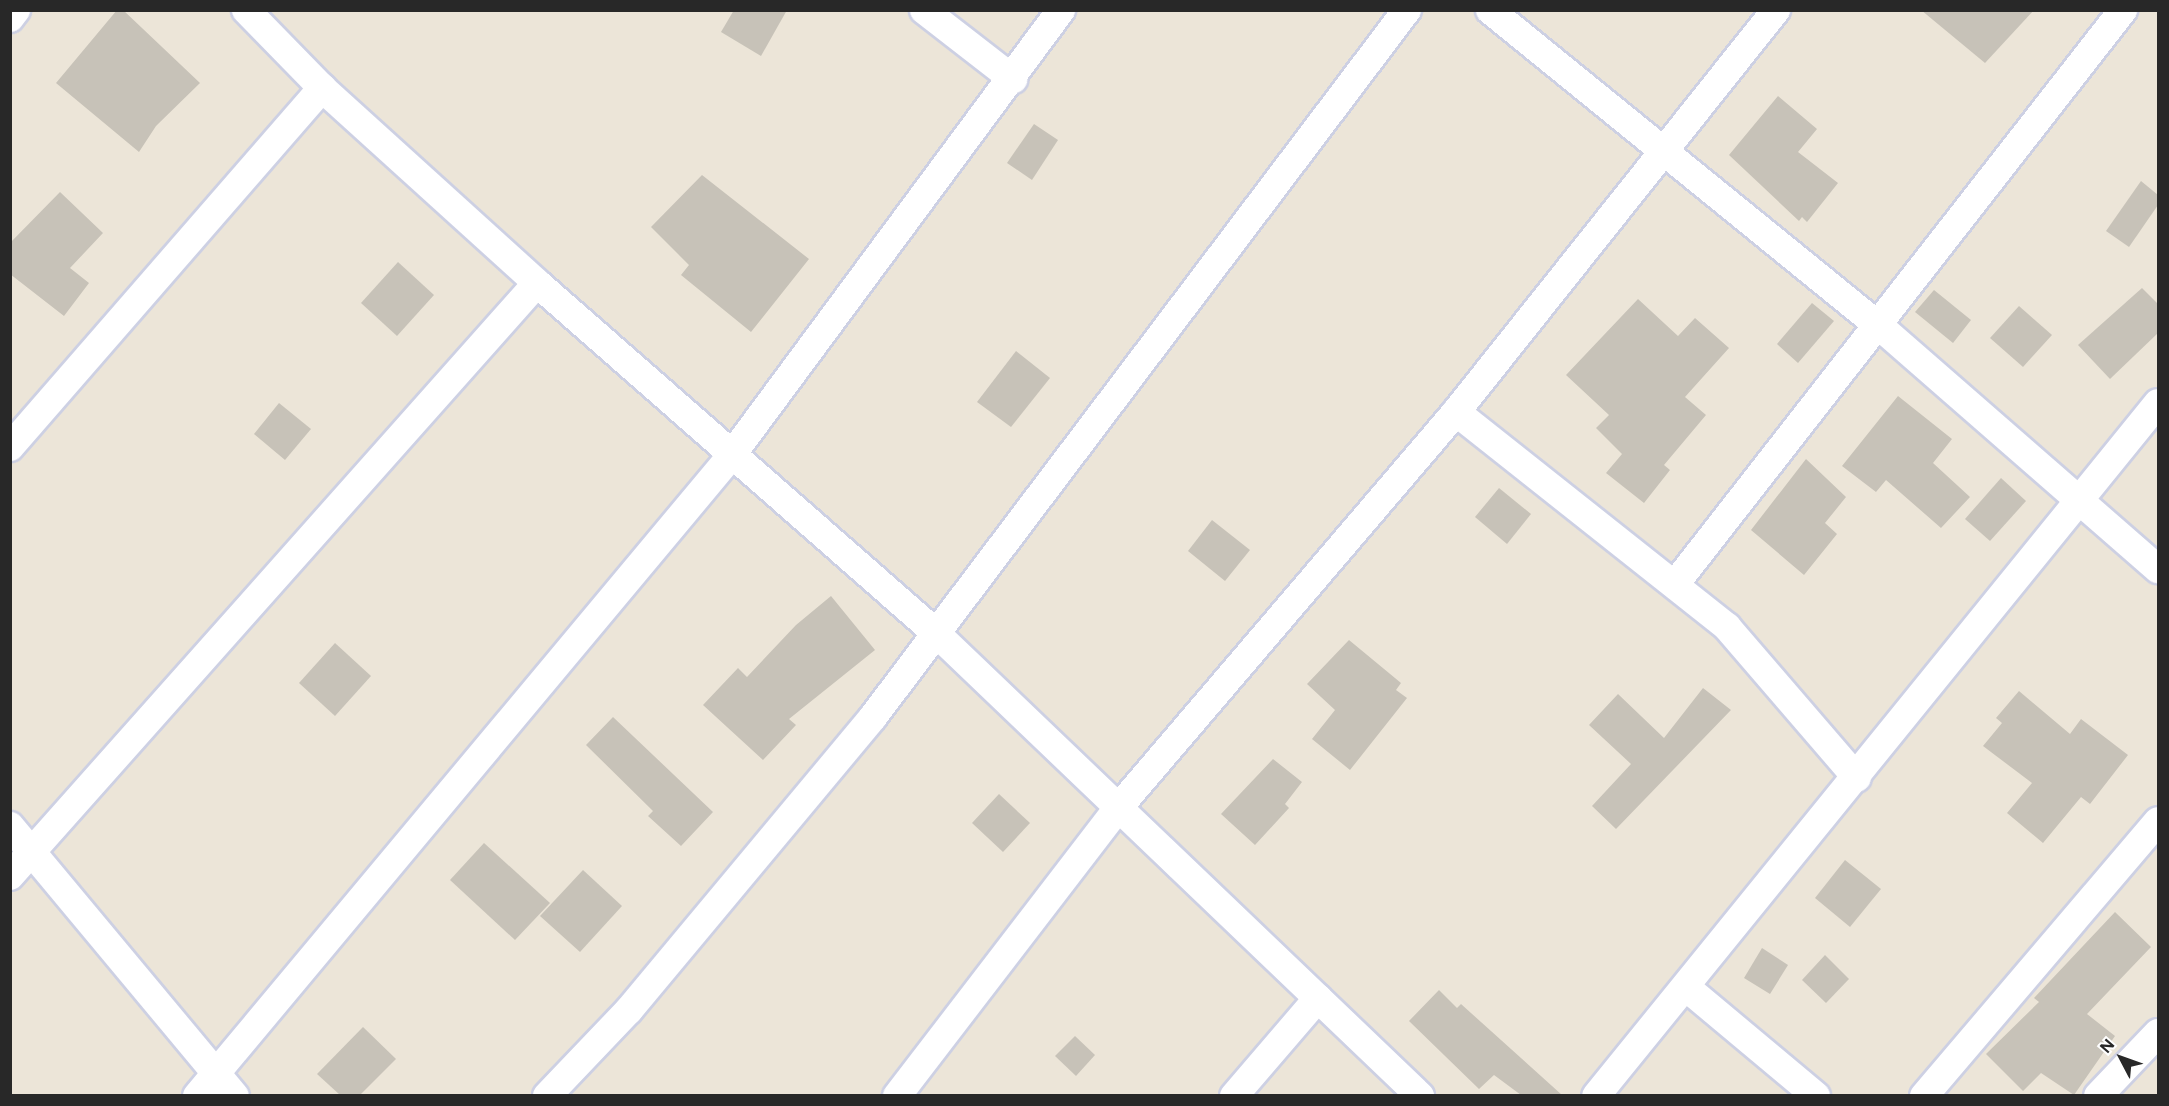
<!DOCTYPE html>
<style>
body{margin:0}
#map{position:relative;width:2169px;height:1106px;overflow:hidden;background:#ece5d8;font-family:Figtree,sans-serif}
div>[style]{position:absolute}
.building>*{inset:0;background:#c7c2b8}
.roads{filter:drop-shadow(2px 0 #cdd0e3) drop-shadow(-2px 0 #cdd0e3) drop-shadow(0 2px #cdd0e3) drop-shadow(0 -2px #cdd0e3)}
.minor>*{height:28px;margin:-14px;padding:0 14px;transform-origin:14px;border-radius:14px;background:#fff}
span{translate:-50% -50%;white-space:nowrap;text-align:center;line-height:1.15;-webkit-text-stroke:4.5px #fff;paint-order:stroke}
.frame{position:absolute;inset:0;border:12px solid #282828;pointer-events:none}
.north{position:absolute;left:2091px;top:1028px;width:60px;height:60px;-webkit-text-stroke:4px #fff;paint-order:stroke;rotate:311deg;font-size:16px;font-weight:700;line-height:24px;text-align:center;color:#282828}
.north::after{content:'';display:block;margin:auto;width:21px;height:27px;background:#282828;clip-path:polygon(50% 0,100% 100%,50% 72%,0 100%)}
</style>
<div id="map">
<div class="building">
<i style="clip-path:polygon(117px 10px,123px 10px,200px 83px,156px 126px,139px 152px,56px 83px)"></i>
<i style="clip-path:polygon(734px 10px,787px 10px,761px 56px,721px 32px)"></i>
<i style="clip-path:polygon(1921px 10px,2034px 10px,1985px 63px)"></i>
<i style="clip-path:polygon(1778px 96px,1817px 129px,1798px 152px,1838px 183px,1807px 222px,1802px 217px,1799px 221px,1729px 155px)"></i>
<i style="clip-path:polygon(1034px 124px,1058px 140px,1032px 180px,1007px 163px)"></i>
<i style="clip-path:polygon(702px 175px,809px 259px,751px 332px,681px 275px,689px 265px,651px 227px)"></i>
<i style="clip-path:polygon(2141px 181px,2158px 195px,2158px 205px,2129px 247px,2106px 231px)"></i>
<i style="clip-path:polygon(60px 192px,103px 233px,70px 268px,89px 283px,64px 316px,10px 274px,10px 243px)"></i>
<i style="clip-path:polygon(398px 262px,434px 295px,397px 336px,361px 303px)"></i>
<i style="clip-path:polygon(2142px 288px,2158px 304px,2158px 333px,2110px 379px,2078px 345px)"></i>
<i style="clip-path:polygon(1934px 290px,1971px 320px,1953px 343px,1915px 312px)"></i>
<i style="clip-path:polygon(1638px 299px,1678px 336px,1695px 318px,1729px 348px,1685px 397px,1706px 415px,1664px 465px,1670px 470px,1644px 503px,1606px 473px,1622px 454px,1596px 428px,1609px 415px,1566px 375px)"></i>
<i style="clip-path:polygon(1812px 303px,1834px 321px,1798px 363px,1777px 344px)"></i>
<i style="clip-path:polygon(2019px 306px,2052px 335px,2023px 367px,1990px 338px)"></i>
<i style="clip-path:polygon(1016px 351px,1050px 378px,1011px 427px,977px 402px)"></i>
<i style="clip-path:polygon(1898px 396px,1952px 439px,1933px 463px,1970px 497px,1941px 528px,1886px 480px,1876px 492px,1842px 466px)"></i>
<i style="clip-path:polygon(279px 403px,311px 429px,285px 460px,254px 434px)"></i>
<i style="clip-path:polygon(1806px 459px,1846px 497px,1825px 523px,1837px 534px,1804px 575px,1751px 530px)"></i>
<i style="clip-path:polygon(2001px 478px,2026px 501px,1990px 541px,1965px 519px)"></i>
<i style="clip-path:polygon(1499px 488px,1531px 514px,1507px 544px,1475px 517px)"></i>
<i style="clip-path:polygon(1212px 520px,1250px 550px,1225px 581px,1188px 551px)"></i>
<i style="clip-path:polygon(831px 596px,875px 650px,789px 719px,796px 725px,763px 760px,703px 705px,738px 668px,747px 677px,796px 625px)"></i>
<i style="clip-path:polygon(1349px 640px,1401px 683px,1396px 690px,1407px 698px,1350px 770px,1312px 739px,1335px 710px,1307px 684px)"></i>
<i style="clip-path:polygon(335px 643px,371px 676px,335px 716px,299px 683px)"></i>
<i style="clip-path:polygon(1703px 688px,1731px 710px,1616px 829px,1592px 806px,1631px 764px,1589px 725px,1618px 694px,1664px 738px)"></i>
<i style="clip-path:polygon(2019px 691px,2070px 734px,2081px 719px,2128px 755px,2090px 804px,2081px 797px,2043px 843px,2007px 813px,2032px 783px,1983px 746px,2002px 723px,1996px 718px)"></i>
<i style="clip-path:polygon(613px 717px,713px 812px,681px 846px,648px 816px,653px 811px,586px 745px)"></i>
<i style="clip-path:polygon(1273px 759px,1302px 782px,1285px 804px,1289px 808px,1255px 845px,1221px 814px)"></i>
<i style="clip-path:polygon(999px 794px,1030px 823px,1003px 852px,972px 823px)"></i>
<i style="clip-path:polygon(484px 843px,550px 903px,515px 940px,450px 880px)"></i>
<i style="clip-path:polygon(1845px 860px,1881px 889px,1850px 927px,1815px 898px)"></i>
<i style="clip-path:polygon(583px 870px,622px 906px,580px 952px,540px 916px)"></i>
<i style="clip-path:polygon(2115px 912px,2151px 947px,2087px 1014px,2115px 1036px,2074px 1095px,2041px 1073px,2023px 1091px,1986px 1054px,2039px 1002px,2034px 998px)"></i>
<i style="clip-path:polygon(1762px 948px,1788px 965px,1770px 994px,1744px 978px)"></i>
<i style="clip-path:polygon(1825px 955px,1849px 979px,1826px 1003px,1802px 980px)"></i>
<i style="clip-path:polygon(1439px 990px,1457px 1008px,1461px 1004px,1562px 1095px,1521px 1095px,1494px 1075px,1479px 1089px,1409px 1021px)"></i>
<i style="clip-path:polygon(363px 1027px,396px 1059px,360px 1095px,340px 1095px,317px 1074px)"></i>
<i style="clip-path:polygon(1075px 1036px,1095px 1055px,1076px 1076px,1055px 1056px)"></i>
</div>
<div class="roads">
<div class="minor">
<i style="left:246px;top:10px;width:109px;rotate:45.7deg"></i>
<i style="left:322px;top:88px;width:290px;rotate:42.2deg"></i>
<i style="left:537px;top:283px;width:531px;rotate:41.26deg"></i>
<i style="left:936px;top:633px;width:670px;rotate:43.73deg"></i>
<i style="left:924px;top:10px;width:113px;rotate:37.8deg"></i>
<i style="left:1490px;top:10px;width:498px;rotate:39.1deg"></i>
<i style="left:1877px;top:324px;width:373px;rotate:41.1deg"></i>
<i style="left:10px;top:18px;width:10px;rotate:-53deg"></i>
<i style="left:1456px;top:412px;width:346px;rotate:38.4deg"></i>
<i style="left:1727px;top:627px;width:199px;rotate:49.3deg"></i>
<i style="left:10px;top:447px;width:476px;rotate:-49deg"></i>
<i style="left:1676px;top:583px;width:727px;rotate:-52.04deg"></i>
<i style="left:10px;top:826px;width:351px;rotate:50.2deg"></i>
<i style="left:10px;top:876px;width:793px;rotate:-48.37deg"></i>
<i style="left:1687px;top:988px;width:168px;rotate:39.9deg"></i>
<i style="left:197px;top:1096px;width:834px;rotate:-50.16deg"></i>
<i style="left:731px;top:456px;width:555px;rotate:-53.5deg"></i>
<i style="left:547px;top:1096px;width:119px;rotate:-46.4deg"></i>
<i style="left:629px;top:1010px;width:381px;rotate:-50.2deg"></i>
<i style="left:873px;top:717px;width:886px;rotate:-52.94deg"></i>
<i style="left:897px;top:1096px;width:364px;rotate:-52.5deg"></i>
<i style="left:1119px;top:807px;width:519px;rotate:-49.53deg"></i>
<i style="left:1456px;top:412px;width:514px;rotate:-51.48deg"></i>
<i style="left:1234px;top:1096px;width:129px;rotate:-49.4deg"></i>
<i style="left:1596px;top:1096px;width:892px;rotate:-50.96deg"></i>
<i style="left:1924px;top:1096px;width:361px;rotate:-49.6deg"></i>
<i style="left:2098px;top:1096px;width:87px;rotate:-46.4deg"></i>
</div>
</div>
<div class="frame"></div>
<div class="north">N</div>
</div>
